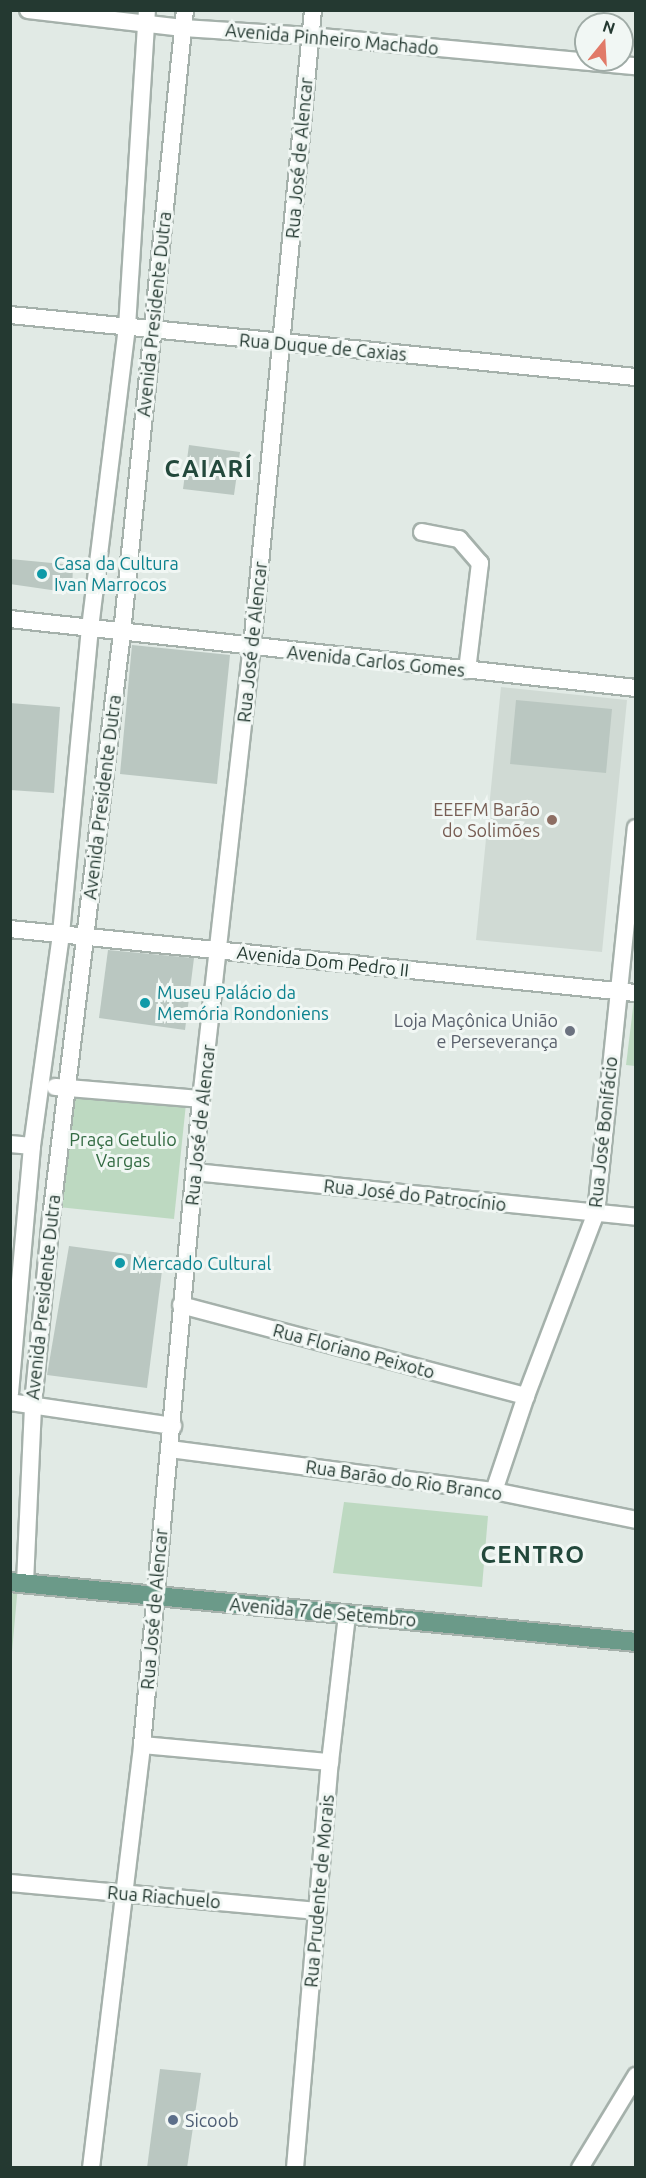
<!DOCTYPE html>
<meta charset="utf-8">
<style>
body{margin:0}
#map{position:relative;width:646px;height:2178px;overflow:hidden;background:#e1eae5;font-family:Ubuntu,sans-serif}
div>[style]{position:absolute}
.built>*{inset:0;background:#d0dad4}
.green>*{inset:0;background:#bdd9c1}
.building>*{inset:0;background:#bac7c1}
.roads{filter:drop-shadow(2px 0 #a5b1ab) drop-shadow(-2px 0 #a5b1ab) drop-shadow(0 2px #a5b1ab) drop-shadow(0 -2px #a5b1ab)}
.minor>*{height:16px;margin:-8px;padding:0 8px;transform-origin:8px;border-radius:8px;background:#fff}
.major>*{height:18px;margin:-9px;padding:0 9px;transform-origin:9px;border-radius:9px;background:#6b9a89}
.dots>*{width:16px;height:16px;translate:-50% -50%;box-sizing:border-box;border:3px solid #f1f7f4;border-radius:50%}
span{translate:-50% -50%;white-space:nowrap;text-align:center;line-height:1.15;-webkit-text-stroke:6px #f1f7f4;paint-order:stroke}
.street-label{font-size:18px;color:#243931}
.culture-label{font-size:18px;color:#0d838f}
.left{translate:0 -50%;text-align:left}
.education-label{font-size:18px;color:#785e54}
.right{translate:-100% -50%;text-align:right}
.worship-label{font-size:18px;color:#5b616d}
.park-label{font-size:18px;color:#336b43}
.service-label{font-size:18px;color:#4e5e75}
.district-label{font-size:24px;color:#22483b;font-weight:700;letter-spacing:1.5px}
.frame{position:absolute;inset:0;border:12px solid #243931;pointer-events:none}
.north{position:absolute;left:574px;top:12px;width:60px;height:60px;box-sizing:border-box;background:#f1f7f4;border:2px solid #9faba6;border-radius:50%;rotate:18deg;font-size:16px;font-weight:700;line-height:24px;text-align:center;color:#243931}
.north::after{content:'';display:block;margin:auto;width:21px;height:27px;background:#e17a68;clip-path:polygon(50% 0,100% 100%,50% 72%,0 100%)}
</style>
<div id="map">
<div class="built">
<i style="clip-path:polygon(501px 687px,627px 700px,602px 952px,476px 940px)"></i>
</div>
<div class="green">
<i style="clip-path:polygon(635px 992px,635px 1066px,626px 1065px)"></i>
<i style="clip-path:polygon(71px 1082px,187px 1094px,174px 1219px,58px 1207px)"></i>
<i style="clip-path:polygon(344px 1502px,488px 1516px,482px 1587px,333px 1573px)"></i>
<i style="clip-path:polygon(11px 1584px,18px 1585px,11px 1663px)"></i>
</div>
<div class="building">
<i style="clip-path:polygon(189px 445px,240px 452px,234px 495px,183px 489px)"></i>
<i style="clip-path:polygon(10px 559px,73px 565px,72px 593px,10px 584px)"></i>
<i style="clip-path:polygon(132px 645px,230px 655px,217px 784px,120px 774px)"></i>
<i style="clip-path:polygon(516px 700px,612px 709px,606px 773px,510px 764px)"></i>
<i style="clip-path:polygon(10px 703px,60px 707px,54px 793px,10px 790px)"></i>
<i style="clip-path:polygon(108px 950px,194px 958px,185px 1030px,99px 1018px)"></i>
<i style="clip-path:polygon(69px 1246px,158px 1258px,163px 1263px,147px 1388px,47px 1375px)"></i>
<i style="clip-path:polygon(160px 2069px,201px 2073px,187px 2168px,147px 2168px)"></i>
</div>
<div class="roads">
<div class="minor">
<i style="left:28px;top:10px;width:156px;rotate:6.6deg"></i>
<i style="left:183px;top:28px;width:127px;rotate:3.6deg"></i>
<i style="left:310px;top:36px;width:327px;rotate:5.3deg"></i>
<i style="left:10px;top:315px;width:629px;rotate:5.66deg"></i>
<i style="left:422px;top:532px;width:38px;rotate:11deg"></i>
<i style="left:459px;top:539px;width:32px;rotate:49deg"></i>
<i style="left:480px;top:563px;width:108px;rotate:96.9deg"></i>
<i style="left:10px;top:619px;width:630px;rotate:6.29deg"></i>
<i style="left:10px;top:929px;width:629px;rotate:5.84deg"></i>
<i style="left:55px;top:1087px;width:146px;rotate:4.7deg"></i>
<i style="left:10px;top:1144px;width:22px;rotate:5deg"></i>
<i style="left:195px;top:1172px;width:443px;rotate:5.8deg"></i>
<i style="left:181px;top:1305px;width:357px;rotate:14.8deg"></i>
<i style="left:10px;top:1393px;width:248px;rotate:-84.9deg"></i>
<i style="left:32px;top:1146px;width:214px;rotate:-82.2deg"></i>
<i style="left:61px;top:934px;width:307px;rotate:-84.6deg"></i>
<i style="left:90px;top:628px;width:303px;rotate:-83deg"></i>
<i style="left:127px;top:327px;width:318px;rotate:-86.4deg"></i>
<i style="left:10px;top:1402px;width:165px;rotate:8.4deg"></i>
<i style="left:170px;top:1449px;width:327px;rotate:7.4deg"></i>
<i style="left:494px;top:1491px;width:145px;rotate:11.5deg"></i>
<i style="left:494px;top:1491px;width:100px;rotate:-71.4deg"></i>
<i style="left:526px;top:1396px;width:196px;rotate:-69.1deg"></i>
<i style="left:596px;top:1213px;width:387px;rotate:-84.1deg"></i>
<i style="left:25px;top:1583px;width:179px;rotate:-87.4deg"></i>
<i style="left:33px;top:1404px;width:187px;rotate:-84.5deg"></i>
<i style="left:51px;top:1218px;width:589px;rotate:-83.08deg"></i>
<i style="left:122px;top:633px;width:626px;rotate:-84.23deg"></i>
<i style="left:142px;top:1745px;width:189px;rotate:5.2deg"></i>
<i style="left:10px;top:1883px;width:309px;rotate:5.2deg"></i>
<i style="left:91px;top:2168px;width:426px;rotate:-83.1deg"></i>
<i style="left:142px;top:1745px;width:649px;rotate:-84.78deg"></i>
<i style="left:201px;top:1099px;width:455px;rotate:-83.6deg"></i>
<i style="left:252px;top:647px;width:640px;rotate:-84.53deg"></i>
<i style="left:295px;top:2168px;width:408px;rotate:-85.1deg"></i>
<i style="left:330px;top:1762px;width:149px;rotate:-83.4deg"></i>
<i style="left:580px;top:2168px;width:108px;rotate:-58.7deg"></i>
</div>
<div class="major">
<i style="left:10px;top:1582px;width:629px;rotate:5.47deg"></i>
</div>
</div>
<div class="dots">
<i style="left:42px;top:574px;background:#0f9aa8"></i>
<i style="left:552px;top:820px;background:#8d6e63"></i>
<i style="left:145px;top:1003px;background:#0f9aa8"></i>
<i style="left:570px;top:1031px;background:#6b7280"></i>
<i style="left:120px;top:1263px;background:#0f9aa8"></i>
<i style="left:173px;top:2120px;background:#5c6f8a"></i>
</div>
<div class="street-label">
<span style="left:332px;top:39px;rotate:5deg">Avenida Pinheiro Machado</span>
<span style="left:299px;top:158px;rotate:-85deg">Rua José de Alencar</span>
<span style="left:154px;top:314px;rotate:-84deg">Avenida Presidente Dutra</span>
<span style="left:323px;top:347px;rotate:5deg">Rua Duque de Caxias</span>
<span style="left:252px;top:642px;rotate:-84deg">Rua José de Alencar</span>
<span style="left:376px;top:661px;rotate:6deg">Avenida Carlos Gomes</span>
<span style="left:102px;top:797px;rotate:-83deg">Avenida Presidente Dutra</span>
<span style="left:323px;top:961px;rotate:6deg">Avenida Dom Pedro II</span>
<span style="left:200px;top:1125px;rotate:-84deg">Rua José de Alencar</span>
<span style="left:603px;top:1132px;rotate:-84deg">Rua José Bonifácio</span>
<span style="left:415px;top:1195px;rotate:6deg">Rua José do Patrocínio</span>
<span style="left:43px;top:1297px;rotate:-84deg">Avenida Presidente Dutra</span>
<span style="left:354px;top:1351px;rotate:15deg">Rua Floriano Peixoto</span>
<span style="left:404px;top:1480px;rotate:8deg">Rua Barão do Rio Branco</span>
<span style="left:154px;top:1609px;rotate:-85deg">Rua José de Alencar</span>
<span style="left:323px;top:1612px;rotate:5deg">Avenida 7 de Setembro</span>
<span style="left:319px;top:1891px;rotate:-85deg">Rua Prudente de Morais</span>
<span style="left:164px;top:1897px;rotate:5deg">Rua Riachuelo</span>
</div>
<div class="culture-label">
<span class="left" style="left:54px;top:574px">Casa da Cultura<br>Ivan Marrocos</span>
<span class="left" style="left:157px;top:1003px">Museu Palácio da<br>Memória Rondoniens</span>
<span class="left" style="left:132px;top:1263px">Mercado Cultural</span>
</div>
<div class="education-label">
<span class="right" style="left:540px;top:820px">EEEFM Barão<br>do Solimões</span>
</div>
<div class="worship-label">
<span class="right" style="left:558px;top:1031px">Loja Maçônica União<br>e Perseverança</span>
</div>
<div class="park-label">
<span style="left:123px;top:1150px">Praça Getulio<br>Vargas</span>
</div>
<div class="service-label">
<span class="left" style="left:185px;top:2120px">Sicoob</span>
</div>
<div class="district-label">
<span style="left:209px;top:469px">CAIARÍ</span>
<span style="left:533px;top:1555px">CENTRO</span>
</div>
<div class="frame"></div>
<div class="north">N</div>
</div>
